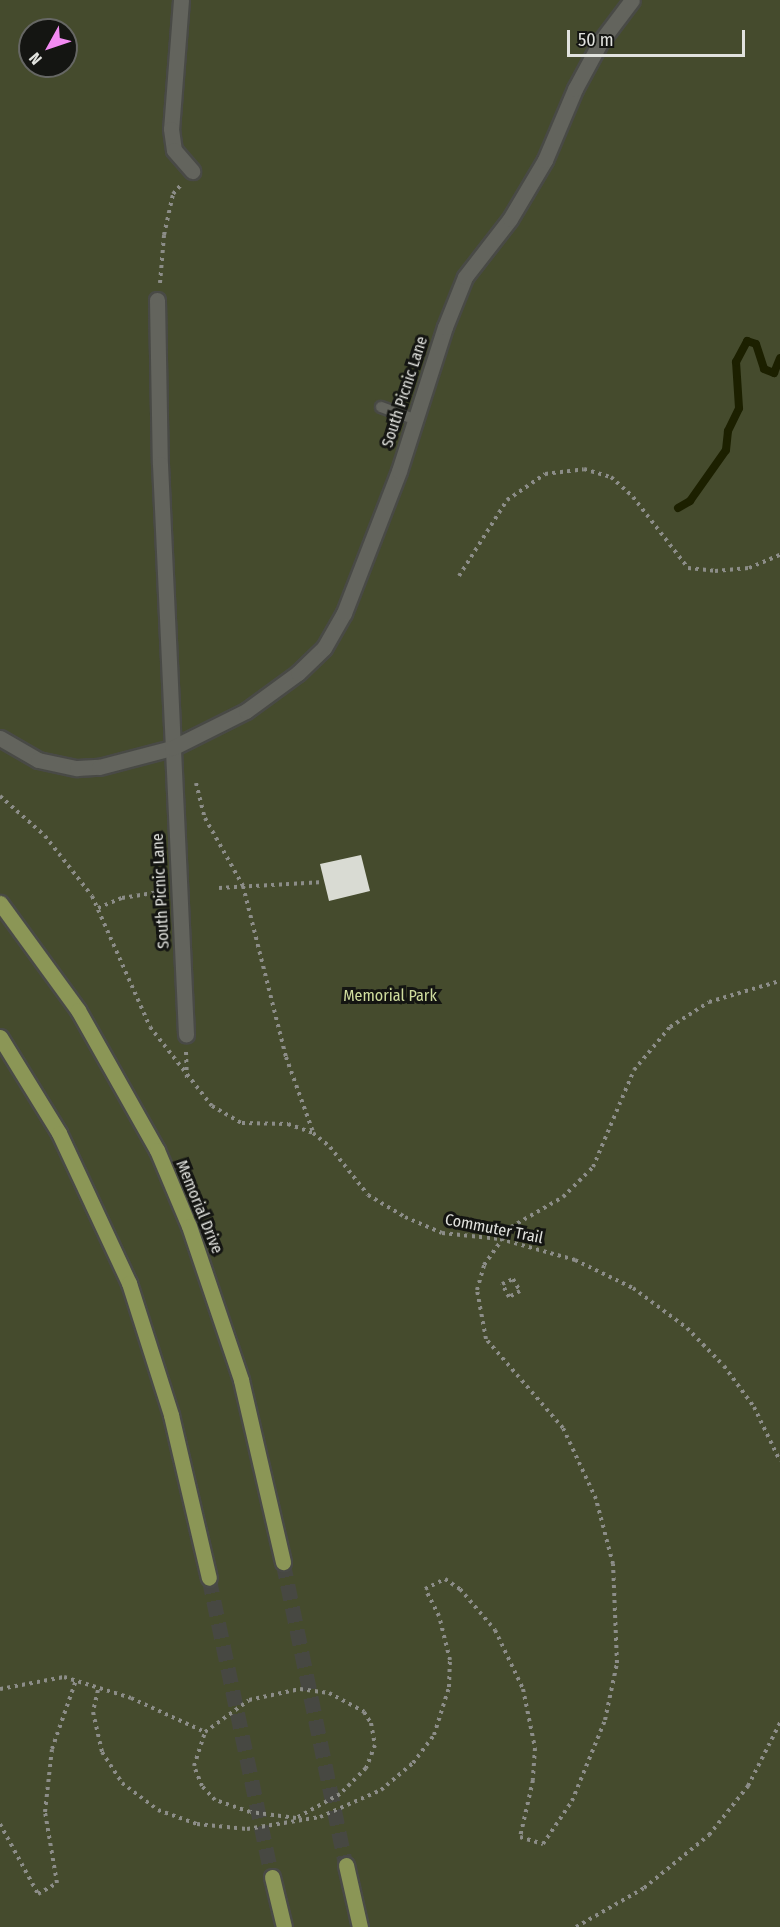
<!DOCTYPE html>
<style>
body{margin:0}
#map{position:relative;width:780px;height:1927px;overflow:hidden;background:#2c2d27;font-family:"Fira Sans Condensed",sans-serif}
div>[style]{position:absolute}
.green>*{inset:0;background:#454b2d}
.stream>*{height:8px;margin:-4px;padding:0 4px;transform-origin:4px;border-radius:4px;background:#1c2000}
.building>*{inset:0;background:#d9dbd3}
.primary-tunnel>*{height:15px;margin-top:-7.5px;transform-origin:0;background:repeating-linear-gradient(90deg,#474842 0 15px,transparent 0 23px)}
.path>*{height:4px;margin-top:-2px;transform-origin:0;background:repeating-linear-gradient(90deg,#8c8d88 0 3px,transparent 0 7.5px)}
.roads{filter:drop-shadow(2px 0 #494a46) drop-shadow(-2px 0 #494a46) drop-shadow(0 2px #494a46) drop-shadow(0 -2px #494a46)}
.service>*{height:10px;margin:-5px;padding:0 5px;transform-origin:5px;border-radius:5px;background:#63645d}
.minor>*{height:15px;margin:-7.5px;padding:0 7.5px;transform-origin:7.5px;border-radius:7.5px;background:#63645d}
.primary>*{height:15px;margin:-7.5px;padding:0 7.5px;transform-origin:7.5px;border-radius:7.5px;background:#8b9656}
span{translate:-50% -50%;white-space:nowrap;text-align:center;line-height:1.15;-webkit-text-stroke:6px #141512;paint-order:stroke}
.street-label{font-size:16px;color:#e1e2de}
.park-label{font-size:16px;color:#d0dd9e}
.north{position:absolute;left:18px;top:18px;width:60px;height:60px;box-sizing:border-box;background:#141512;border:2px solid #666764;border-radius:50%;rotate:230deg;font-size:16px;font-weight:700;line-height:24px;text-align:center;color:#e1e2de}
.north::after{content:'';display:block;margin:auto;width:21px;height:27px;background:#f38af2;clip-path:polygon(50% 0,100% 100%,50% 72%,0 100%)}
.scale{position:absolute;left:567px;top:30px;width:178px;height:27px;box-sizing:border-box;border:3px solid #e1e2de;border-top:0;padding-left:8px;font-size:18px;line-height:21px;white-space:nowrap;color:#e1e2de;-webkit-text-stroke:4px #141512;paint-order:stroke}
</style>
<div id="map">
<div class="green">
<i style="clip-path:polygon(evenodd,0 0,780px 0,780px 1927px,0 1927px,0 0,30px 30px,66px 30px,66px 66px,30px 66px,30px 30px)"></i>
</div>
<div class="stream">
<i style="left:678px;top:508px;width:14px;rotate:-30deg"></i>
<i style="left:690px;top:501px;width:62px;rotate:-54.8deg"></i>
<i style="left:726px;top:450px;width:19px;rotate:-84deg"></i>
<i style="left:728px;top:431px;width:25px;rotate:-64deg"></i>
<i style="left:739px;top:408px;width:46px;rotate:-93.7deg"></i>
<i style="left:736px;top:362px;width:24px;rotate:-62deg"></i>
<i style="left:747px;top:341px;width:9px;rotate:18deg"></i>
<i style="left:756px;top:344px;width:26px;rotate:72deg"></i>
<i style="left:764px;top:369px;width:11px;rotate:22deg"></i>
<i style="left:774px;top:373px;width:16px;rotate:-68deg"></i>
</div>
<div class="building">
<i style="clip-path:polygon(361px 855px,370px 891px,329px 901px,320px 864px)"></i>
</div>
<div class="primary-tunnel">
<i style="left:283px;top:1562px;width:309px;rotate:78.3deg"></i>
<i style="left:209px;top:1578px;width:306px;rotate:78.1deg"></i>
</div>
<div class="path">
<i style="left:160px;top:283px;width:48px;rotate:-85.2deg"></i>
<i style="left:164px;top:235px;width:42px;rotate:-77.6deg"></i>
<i style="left:173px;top:194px;width:11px;rotate:-49deg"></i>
<i style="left:459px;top:576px;width:90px;rotate:-57.7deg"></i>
<i style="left:507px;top:500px;width:46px;rotate:-34.4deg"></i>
<i style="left:545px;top:474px;width:39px;rotate:-7deg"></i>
<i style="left:584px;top:469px;width:28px;rotate:17deg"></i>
<i style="left:611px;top:477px;width:30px;rotate:42deg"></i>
<i style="left:633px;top:497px;width:90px;rotate:52.2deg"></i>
<i style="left:688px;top:568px;width:27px;rotate:6deg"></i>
<i style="left:715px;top:571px;width:34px;rotate:-5deg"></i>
<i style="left:749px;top:568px;width:34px;rotate:-23deg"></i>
<i style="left:196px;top:783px;width:36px;rotate:76deg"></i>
<i style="left:205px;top:818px;width:78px;rotate:60.8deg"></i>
<i style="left:243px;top:886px;width:176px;rotate:75.9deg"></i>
<i style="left:286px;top:1057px;width:80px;rotate:70.2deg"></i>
<i style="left:0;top:796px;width:60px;rotate:41.6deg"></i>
<i style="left:45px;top:836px;width:76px;rotate:51.9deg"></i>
<i style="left:92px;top:896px;width:143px;rotate:66.1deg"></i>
<i style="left:150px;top:1027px;width:100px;rotate:51.9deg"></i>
<i style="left:212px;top:1106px;width:34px;rotate:30deg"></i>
<i style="left:242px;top:1123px;width:46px;rotate:1.2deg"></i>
<i style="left:288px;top:1124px;width:27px;rotate:20deg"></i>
<i style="left:313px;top:1133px;width:22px;rotate:39deg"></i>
<i style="left:330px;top:1147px;width:61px;rotate:51.6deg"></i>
<i style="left:368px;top:1195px;width:43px;rotate:30.7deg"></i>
<i style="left:405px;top:1217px;width:40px;rotate:23.4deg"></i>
<i style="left:442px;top:1233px;width:58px;rotate:5.9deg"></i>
<i style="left:500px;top:1239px;width:78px;rotate:15.6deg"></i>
<i style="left:575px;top:1260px;width:64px;rotate:25.8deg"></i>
<i style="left:633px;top:1288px;width:67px;rotate:36.5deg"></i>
<i style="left:687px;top:1328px;width:53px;rotate:45.8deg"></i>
<i style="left:724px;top:1366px;width:51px;rotate:53.8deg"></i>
<i style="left:754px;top:1407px;width:60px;rotate:64.3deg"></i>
<i style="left:219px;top:888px;width:105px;rotate:-3.3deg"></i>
<i style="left:98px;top:908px;width:26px;rotate:-23deg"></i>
<i style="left:122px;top:898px;width:38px;rotate:-9deg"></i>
<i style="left:186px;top:1052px;width:26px;rotate:88deg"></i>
<i style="left:513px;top:1279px;width:14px;rotate:60deg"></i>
<i style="left:520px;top:1291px;width:13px;rotate:151deg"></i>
<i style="left:509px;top:1297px;width:15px;rotate:-118deg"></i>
<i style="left:502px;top:1284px;width:12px;rotate:-24deg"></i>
<i style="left:0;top:1689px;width:65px;rotate:-10.6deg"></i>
<i style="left:64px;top:1677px;width:70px;rotate:17.4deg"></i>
<i style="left:131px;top:1698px;width:81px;rotate:24.7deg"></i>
<i style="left:300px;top:1689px;width:29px;rotate:8deg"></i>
<i style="left:329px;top:1693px;width:40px;rotate:28deg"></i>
<i style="left:364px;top:1712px;width:13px;rotate:58deg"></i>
<i style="left:371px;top:1723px;width:22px;rotate:80deg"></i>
<i style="left:375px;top:1745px;width:25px;rotate:111deg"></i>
<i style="left:366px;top:1768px;width:37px;rotate:135deg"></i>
<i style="left:340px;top:1794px;width:50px;rotate:151.4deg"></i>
<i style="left:296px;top:1818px;width:46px;rotate:-172.6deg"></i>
<i style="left:250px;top:1812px;width:37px;rotate:-161deg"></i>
<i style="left:215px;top:1800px;width:19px;rotate:-133deg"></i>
<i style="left:202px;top:1786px;width:22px;rotate:-112deg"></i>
<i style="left:194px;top:1766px;width:36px;rotate:-72deg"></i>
<i style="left:205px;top:1732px;width:54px;rotate:-36deg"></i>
<i style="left:249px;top:1700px;width:52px;rotate:-12.2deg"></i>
<i style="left:98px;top:1690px;width:23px;rotate:103deg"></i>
<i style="left:93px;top:1712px;width:41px;rotate:77.3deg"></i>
<i style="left:102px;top:1752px;width:37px;rotate:57deg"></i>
<i style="left:122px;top:1783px;width:45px;rotate:36.9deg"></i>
<i style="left:158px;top:1810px;width:41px;rotate:19.7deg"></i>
<i style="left:197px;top:1824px;width:50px;rotate:5.7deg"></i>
<i style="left:247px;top:1829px;width:74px;rotate:-9.3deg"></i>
<i style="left:320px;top:1817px;width:67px;rotate:-23.9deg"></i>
<i style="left:381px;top:1790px;width:42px;rotate:-40.2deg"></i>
<i style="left:413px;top:1763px;width:35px;rotate:-53deg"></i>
<i style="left:434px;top:1735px;width:50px;rotate:-72.6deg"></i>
<i style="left:449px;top:1687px;width:27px;rotate:-88deg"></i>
<i style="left:450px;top:1660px;width:45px;rotate:-104deg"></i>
<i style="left:439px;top:1616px;width:30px;rotate:-117deg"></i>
<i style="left:425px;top:1589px;width:22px;rotate:-27deg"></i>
<i style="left:445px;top:1579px;width:18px;rotate:34deg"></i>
<i style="left:460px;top:1589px;width:54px;rotate:49.5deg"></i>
<i style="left:495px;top:1630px;width:65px;rotate:64.6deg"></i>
<i style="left:523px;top:1689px;width:60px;rotate:78.5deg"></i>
<i style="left:535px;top:1748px;width:32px;rotate:94deg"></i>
<i style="left:533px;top:1780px;width:58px;rotate:102.8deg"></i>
<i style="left:520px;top:1837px;width:24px;rotate:17deg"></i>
<i style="left:543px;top:1844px;width:52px;rotate:-56deg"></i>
<i style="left:572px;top:1801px;width:87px;rotate:-67.8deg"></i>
<i style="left:605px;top:1720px;width:58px;rotate:-78.1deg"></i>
<i style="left:617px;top:1663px;width:99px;rotate:-92.3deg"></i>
<i style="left:613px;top:1564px;width:67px;rotate:-104.7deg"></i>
<i style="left:596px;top:1499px;width:78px;rotate:-114.9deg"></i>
<i style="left:563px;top:1428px;width:118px;rotate:-130.9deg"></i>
<i style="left:486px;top:1339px;width:50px;rotate:-100.4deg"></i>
<i style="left:477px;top:1290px;width:26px;rotate:-74deg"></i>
<i style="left:484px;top:1265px;width:47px;rotate:-54.6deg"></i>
<i style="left:511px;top:1227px;width:60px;rotate:-30deg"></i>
<i style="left:563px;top:1197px;width:42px;rotate:-45deg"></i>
<i style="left:593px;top:1167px;width:105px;rotate:-67.1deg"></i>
<i style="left:634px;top:1070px;width:56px;rotate:-50.1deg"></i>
<i style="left:670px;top:1027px;width:46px;rotate:-32.7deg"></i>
<i style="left:709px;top:1002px;width:74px;rotate:-16.5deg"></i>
<i style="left:0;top:1824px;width:80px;rotate:61.5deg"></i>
<i style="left:38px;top:1894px;width:22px;rotate:-30deg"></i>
<i style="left:57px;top:1883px;width:72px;rotate:-99.6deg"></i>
<i style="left:45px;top:1812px;width:63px;rotate:-83.7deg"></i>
<i style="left:52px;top:1749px;width:73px;rotate:-70.8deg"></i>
<i style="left:576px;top:1927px;width:78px;rotate:-29.8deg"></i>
<i style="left:644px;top:1888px;width:84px;rotate:-39.2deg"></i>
<i style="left:709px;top:1835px;width:63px;rotate:-51.5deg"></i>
<i style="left:748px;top:1786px;width:71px;rotate:-63.1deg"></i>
</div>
<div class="roads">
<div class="service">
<i style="left:381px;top:407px;width:38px;rotate:20deg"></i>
</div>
<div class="minor">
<i style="left:181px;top:0;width:129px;rotate:94.4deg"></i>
<i style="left:171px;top:129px;width:21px;rotate:82deg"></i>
<i style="left:174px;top:150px;width:28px;rotate:49deg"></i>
<i style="left:157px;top:300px;width:164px;rotate:89deg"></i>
<i style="left:160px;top:464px;width:571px;rotate:87.39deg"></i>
<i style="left:0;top:738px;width:44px;rotate:30.1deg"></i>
<i style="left:38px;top:760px;width:40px;rotate:12deg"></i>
<i style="left:77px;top:768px;width:22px;rotate:-3deg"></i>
<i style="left:99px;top:767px;width:75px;rotate:-14.6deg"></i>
<i style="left:172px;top:748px;width:83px;rotate:-26.6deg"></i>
<i style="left:246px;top:711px;width:64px;rotate:-36.2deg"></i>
<i style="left:298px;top:673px;width:36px;rotate:-44deg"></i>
<i style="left:324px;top:648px;width:40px;rotate:-60.3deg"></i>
<i style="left:344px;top:613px;width:152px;rotate:-68.8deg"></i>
<i style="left:399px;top:471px;width:151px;rotate:-72.3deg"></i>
<i style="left:445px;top:327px;width:54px;rotate:-68.2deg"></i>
<i style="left:465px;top:277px;width:73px;rotate:-52.2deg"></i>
<i style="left:510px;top:219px;width:69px;rotate:-59.3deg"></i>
<i style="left:545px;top:160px;width:77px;rotate:-67.1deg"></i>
<i style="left:575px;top:89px;width:55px;rotate:-61.6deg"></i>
<i style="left:601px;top:41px;width:51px;rotate:-52.9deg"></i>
</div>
<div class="primary">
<i style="left:0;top:903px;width:132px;rotate:53.9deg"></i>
<i style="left:78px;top:1010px;width:161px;rotate:60.6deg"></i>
<i style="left:157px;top:1150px;width:82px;rotate:67.2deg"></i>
<i style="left:189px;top:1226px;width:163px;rotate:71.3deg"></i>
<i style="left:241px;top:1380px;width:187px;rotate:77deg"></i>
<i style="left:0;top:1037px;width:113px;rotate:58.4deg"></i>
<i style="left:59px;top:1133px;width:166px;rotate:65deg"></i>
<i style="left:129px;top:1283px;width:139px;rotate:72.3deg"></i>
<i style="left:171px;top:1415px;width:167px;rotate:76.9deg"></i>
<i style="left:346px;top:1865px;width:64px;rotate:77.3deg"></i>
<i style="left:272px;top:1877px;width:51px;rotate:76.5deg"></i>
</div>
</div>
<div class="street-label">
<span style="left:405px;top:392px;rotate:-72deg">South Picnic Lane</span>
<span style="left:161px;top:891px;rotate:-93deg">South Picnic Lane</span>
<span style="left:199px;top:1207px;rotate:68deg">Memorial Drive</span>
<span style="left:494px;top:1229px;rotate:11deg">Commuter Trail</span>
</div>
<div class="park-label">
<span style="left:390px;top:996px">Memorial Park</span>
</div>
<div class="north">N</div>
<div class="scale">50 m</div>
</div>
